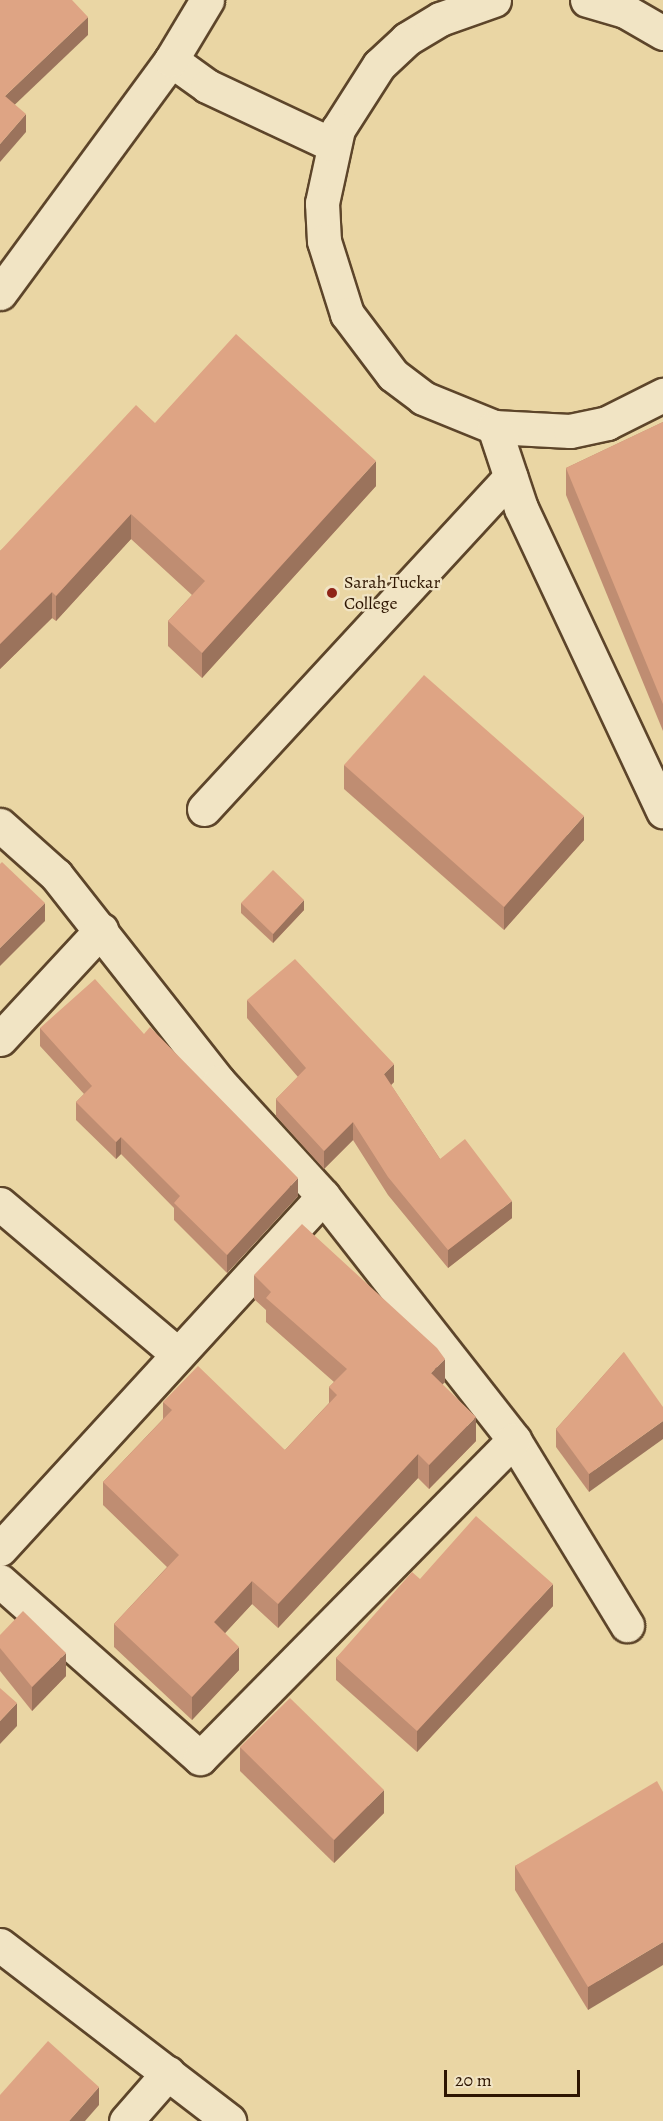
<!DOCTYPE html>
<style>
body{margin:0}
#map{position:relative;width:663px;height:2121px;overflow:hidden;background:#ead6a4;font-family:Alegreya,serif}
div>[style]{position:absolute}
.roads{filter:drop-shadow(2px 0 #5d452a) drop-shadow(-2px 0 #5d452a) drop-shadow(0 2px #5d452a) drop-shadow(0 -2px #5d452a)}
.minor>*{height:33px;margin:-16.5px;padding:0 16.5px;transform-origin:16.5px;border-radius:16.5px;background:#f1e4c4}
.wall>*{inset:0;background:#bf8d72}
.shaded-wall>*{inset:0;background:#9b735c}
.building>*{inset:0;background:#dea484}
.dots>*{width:16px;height:16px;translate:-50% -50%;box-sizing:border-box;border:3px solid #f1e4c4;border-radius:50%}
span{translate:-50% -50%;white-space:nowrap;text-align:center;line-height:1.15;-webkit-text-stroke:4.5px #f1e4c4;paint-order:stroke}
.poi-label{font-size:18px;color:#2e1501}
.left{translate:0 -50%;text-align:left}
.scale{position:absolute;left:444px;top:2070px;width:136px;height:27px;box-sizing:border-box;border:3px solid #2e1501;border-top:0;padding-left:8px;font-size:18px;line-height:21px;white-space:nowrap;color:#2e1501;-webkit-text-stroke:4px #f1e4c4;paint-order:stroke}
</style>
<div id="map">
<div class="roads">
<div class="minor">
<i style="left:494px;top:0;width:57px;rotate:160.6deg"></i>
<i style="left:440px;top:19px;width:39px;rotate:149deg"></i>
<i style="left:407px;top:39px;width:38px;rotate:137deg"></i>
<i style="left:379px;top:65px;width:76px;rotate:122.6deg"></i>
<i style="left:338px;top:129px;width:76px;rotate:102.2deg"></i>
<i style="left:322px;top:203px;width:38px;rotate:87deg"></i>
<i style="left:324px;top:241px;width:77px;rotate:72.5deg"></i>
<i style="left:347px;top:314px;width:76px;rotate:53deg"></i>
<i style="left:393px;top:375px;width:38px;rotate:37deg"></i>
<i style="left:423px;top:398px;width:77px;rotate:22.2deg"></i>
<i style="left:494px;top:427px;width:76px;rotate:3deg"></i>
<i style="left:570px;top:431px;width:38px;rotate:-12deg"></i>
<i style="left:607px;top:423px;width:63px;rotate:-26.6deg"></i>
<i style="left:587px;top:0;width:40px;rotate:16deg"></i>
<i style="left:625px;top:11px;width:44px;rotate:30.1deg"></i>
<i style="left:171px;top:60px;width:44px;rotate:35.8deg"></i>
<i style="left:207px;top:86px;width:137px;rotate:25.1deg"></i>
<i style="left:0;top:293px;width:289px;rotate:-53.7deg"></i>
<i style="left:171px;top:60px;width:70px;rotate:-59deg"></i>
<i style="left:494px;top:427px;width:85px;rotate:71.6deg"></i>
<i style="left:521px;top:508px;width:335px;rotate:64.9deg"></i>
<i style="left:204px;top:809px;width:452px;rotate:-47.3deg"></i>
<i style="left:0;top:825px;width:75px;rotate:41.8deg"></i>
<i style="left:56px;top:875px;width:263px;rotate:51.8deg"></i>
<i style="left:219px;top:1082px;width:154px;rotate:47.6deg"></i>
<i style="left:323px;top:1196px;width:310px;rotate:51.9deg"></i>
<i style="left:514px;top:1440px;width:217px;rotate:58.6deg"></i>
<i style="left:0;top:1039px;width:149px;rotate:-47.2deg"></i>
<i style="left:0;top:1204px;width:229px;rotate:40.2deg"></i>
<i style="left:0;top:1549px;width:478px;rotate:-47.5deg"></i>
<i style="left:0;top:1581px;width:267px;rotate:41.5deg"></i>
<i style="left:200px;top:1758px;width:447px;rotate:-45.4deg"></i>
<i style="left:0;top:1945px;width:289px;rotate:37.5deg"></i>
<i style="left:126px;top:2121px;width:64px;rotate:-48.8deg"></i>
</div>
</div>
<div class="wall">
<i style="clip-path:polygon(663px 422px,663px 731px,566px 495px,566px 468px)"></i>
<i style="clip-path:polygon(155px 423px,376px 486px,202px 678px,168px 646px,168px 621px,192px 595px,131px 539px,56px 621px,52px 618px,0 669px,0 551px)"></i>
<i style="clip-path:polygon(344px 765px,584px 840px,504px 930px,344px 789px)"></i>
<i style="clip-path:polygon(241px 903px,304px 910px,273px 943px,241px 913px)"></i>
<i style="clip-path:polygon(247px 1000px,394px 1082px,391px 1085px,440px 1159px,512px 1218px,448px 1268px,388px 1195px,353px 1140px,324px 1169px,276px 1116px,276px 1099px,298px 1077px,247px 1018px)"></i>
<i style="clip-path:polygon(40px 1028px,144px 1034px,298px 1196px,227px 1273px,174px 1220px,174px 1208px,121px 1154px,116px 1159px,76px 1120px,76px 1102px,84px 1094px,40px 1046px)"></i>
<i style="clip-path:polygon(254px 1275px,445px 1382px,442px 1384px,476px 1441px,429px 1489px,418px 1478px,278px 1628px,252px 1604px,225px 1633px,239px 1670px,192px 1720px,114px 1647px,114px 1624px,167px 1567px,103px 1505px,103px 1482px,163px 1419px,163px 1402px,285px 1450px,329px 1403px,329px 1387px,334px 1382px,266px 1322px,266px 1310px,254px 1299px)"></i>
<i style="clip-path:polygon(624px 1352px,589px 1492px,556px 1447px,556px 1429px)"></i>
<i style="clip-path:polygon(420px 1579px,553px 1606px,417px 1752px,336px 1680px,336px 1658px)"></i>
<i style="clip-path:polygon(0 1635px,66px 1676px,32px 1711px,0 1671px)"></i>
<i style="clip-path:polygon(240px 1747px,384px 1813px,334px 1863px,240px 1771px)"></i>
<i style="clip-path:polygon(663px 1792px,588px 2010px,515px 1890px,515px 1866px)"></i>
</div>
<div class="shaded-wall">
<i style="clip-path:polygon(88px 17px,88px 35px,5px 114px,5px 96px)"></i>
<i style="clip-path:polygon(26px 114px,26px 132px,0 162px,0 144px)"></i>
<i style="clip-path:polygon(376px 461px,376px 486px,202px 678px,202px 653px)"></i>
<i style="clip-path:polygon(131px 514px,131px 539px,56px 621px,56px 596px)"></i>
<i style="clip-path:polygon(52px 592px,52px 618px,0 669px,0 644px)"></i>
<i style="clip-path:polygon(584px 816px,584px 840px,504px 930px,504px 907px)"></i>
<i style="clip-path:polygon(304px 900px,304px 910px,273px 943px,273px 934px)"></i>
<i style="clip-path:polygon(45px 903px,45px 921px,0 966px,0 948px)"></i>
<i style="clip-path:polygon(394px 1064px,394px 1082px,384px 1092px,384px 1074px)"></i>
<i style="clip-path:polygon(353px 1122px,353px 1140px,324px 1169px,324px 1151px)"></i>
<i style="clip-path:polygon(121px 1137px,121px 1154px,116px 1159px,116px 1142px)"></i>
<i style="clip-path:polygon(298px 1178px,298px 1196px,227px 1273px,227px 1255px)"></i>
<i style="clip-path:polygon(512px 1201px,512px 1218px,448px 1268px,448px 1250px)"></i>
<i style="clip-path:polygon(445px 1359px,445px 1382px,431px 1396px,431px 1373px)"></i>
<i style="clip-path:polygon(476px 1417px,476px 1441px,429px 1489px,429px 1465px)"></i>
<i style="clip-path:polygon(663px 1421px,663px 1439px,589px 1492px,589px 1474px)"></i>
<i style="clip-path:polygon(418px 1454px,418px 1478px,278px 1628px,278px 1604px)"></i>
<i style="clip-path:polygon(252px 1581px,252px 1604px,214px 1645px,214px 1622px)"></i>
<i style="clip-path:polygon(553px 1584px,553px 1606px,417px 1752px,417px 1731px)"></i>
<i style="clip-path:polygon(239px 1647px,239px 1670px,192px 1720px,192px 1697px)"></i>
<i style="clip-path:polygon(66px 1653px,66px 1676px,32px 1711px,32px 1687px)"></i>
<i style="clip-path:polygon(17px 1703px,17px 1726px,0 1744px,0 1721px)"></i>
<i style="clip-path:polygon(384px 1790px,384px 1813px,334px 1863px,334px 1840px)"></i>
<i style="clip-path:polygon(663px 1942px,663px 1965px,588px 2010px,588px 1987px)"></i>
<i style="clip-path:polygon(99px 2087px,99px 2105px,85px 2121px,69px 2121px)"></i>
</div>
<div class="building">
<i style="clip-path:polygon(0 0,72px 0,88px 17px,5px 96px,26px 114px,0 144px)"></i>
<i style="clip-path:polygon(236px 334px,376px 461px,202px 653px,168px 621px,205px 581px,131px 514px,56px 596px,52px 592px,0 644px,0 551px,136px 405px,155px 423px)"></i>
<i style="clip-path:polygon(663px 422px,663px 704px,566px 468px)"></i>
<i style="clip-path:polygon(424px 675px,584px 816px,504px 907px,344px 765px)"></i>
<i style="clip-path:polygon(2px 862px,45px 903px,0 948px,0 864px)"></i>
<i style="clip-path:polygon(273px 870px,304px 900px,273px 934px,241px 903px)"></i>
<i style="clip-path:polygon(295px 959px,394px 1064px,384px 1074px,440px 1159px,465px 1139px,512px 1201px,448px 1250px,388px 1177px,353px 1122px,324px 1151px,276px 1099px,306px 1068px,247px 1000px)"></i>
<i style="clip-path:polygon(95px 979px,144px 1034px,150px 1027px,298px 1178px,227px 1255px,174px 1203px,180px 1196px,121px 1137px,116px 1142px,76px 1102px,92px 1086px,40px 1028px)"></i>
<i style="clip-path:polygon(302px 1224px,437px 1348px,445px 1359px,431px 1373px,476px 1417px,429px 1465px,418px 1454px,278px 1604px,252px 1581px,214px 1622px,239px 1647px,192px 1697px,114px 1624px,179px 1555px,103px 1482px,172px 1410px,163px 1402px,198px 1366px,285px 1450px,337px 1395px,329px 1387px,347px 1369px,266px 1298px,271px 1292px,254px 1275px)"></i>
<i style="clip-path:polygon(624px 1352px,663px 1407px,663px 1421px,589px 1474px,556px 1429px)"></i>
<i style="clip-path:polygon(476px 1516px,553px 1584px,417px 1731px,336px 1658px,412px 1572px,420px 1579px)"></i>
<i style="clip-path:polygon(23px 1611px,66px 1653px,32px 1687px,0 1648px,0 1635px)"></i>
<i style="clip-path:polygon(0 1688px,17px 1703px,0 1721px)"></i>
<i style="clip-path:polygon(290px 1698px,384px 1790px,334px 1840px,240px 1747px)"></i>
<i style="clip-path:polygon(657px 1781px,663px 1792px,663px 1942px,588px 1987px,515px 1866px)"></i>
<i style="clip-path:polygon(48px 2041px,99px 2087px,69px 2121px,0 2121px,0 2095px)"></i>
</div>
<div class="dots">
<i style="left:332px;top:593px;background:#8f2418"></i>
</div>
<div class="poi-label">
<span class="left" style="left:344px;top:593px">Sarah Tuckar<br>College</span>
</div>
<div class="scale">20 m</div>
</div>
